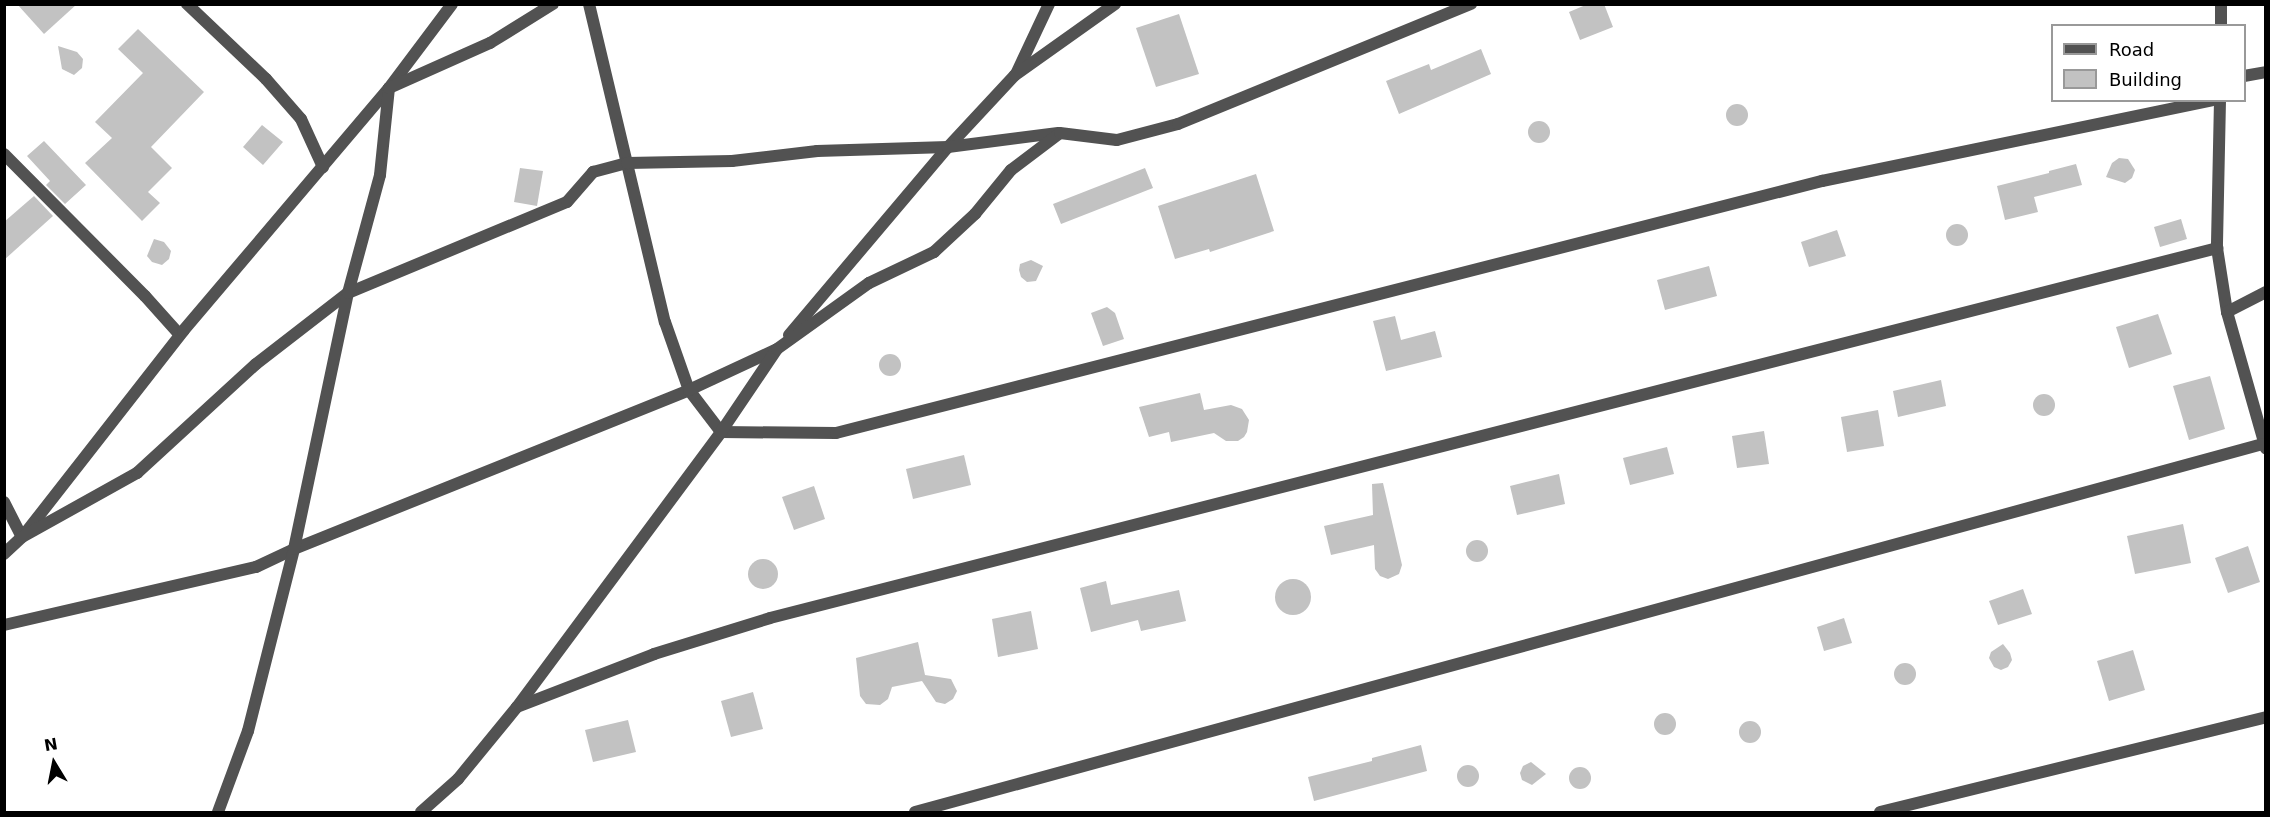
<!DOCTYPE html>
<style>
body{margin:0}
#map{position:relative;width:2270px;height:817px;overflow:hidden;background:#fff;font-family:"DejaVu Sans",sans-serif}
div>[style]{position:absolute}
.building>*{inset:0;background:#c2c2c2}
.round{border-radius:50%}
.minor>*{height:12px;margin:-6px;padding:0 6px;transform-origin:6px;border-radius:6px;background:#525252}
span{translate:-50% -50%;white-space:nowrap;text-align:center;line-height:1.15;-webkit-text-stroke:6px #fff;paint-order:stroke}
.frame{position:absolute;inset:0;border:6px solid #000;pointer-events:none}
.legend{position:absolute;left:2051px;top:24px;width:195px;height:78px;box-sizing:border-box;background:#fff;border:2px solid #999;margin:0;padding:8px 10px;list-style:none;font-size:18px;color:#000}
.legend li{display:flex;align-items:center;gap:12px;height:30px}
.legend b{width:30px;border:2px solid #999}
.north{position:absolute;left:24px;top:733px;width:60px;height:60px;-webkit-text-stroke:4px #fff;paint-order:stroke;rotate:350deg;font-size:16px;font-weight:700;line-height:24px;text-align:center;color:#000}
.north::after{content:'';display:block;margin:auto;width:21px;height:27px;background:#000;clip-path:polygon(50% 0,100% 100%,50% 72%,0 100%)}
</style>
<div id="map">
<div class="building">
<i style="clip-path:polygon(17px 4px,77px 4px,44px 34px)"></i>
<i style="clip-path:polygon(1588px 4px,1604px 4px,1613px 27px,1580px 40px,1569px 12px)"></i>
<i style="clip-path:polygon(1179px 14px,1199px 74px,1156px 87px,1136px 28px)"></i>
<i style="clip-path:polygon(138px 29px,204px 92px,151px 147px,172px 168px,148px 192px,160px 203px,142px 221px,85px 163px,112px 138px,95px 122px,143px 73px,118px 49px)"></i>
<i style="clip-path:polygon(58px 46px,77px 52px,83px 59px,82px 68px,74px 75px,62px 69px)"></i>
<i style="clip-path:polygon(1481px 49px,1491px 74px,1399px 114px,1386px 81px,1429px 64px,1431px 70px)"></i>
<i class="round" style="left:1726px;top:104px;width:22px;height:22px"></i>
<i class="round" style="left:1528px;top:121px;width:22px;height:22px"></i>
<i style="clip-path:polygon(262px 125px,283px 142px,263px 165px,243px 147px)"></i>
<i style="clip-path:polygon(44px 141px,86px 185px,65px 204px,46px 185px,50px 181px,27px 156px)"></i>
<i style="clip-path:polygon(2119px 158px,2128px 159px,2135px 170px,2132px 178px,2125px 183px,2106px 177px,2112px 163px)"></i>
<i style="clip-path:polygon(2076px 164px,2082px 185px,2034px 197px,2038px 212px,2005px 220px,1997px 186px,2049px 173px,2049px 171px)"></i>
<i style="clip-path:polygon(520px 168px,543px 171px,537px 206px,514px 202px)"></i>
<i style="clip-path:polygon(1145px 168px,1153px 188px,1061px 224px,1053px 204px)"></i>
<i style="clip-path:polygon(1256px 174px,1274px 231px,1210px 252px,1209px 249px,1175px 259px,1158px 206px)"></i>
<i style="clip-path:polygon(34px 196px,53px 216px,4px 260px,4px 222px)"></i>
<i style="clip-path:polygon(2181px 219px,2187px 239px,2160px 247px,2154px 227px)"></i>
<i class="round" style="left:1946px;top:224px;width:22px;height:22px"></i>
<i style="clip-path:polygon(1837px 230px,1846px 256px,1809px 267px,1801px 242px)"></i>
<i style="clip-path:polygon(154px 239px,164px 242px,171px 251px,169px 259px,162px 265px,152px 262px,147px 256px)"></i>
<i style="clip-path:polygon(1031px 260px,1043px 266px,1036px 281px,1027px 282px,1021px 277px,1019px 270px,1020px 264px)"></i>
<i style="clip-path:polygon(1709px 266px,1717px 296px,1665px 310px,1657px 280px)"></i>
<i style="clip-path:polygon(1107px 307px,1115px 313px,1124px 339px,1103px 346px,1091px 313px)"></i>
<i style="clip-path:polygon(2158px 314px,2172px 354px,2129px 368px,2116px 327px)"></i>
<i style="clip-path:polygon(1395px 316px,1401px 340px,1435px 331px,1442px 357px,1386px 371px,1373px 321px)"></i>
<i class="round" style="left:879px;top:354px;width:22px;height:22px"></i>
<i style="clip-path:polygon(2210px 376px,2225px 429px,2189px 440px,2173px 386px)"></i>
<i style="clip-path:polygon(1941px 380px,1946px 406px,1898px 417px,1893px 391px)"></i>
<i style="clip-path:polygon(1200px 393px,1204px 410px,1231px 405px,1242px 409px,1249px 420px,1247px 432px,1244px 437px,1238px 441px,1226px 441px,1214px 433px,1171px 442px,1169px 432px,1149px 437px,1139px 407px)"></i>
<i class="round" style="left:2033px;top:394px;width:22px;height:22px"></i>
<i style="clip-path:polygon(1878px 410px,1884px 446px,1847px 452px,1841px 417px)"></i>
<i style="clip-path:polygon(1764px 431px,1769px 464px,1737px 468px,1732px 436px)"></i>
<i style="clip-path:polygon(1667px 447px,1674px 474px,1630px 485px,1623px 458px)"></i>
<i style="clip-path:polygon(964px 455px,971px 485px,913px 499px,906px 469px)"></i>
<i style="clip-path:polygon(1559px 474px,1565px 504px,1517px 515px,1510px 486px)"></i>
<i style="clip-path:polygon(1383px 483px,1402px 565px,1399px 574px,1388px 579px,1380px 576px,1375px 569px,1374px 545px,1331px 555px,1324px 526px,1373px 515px,1372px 484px)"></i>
<i style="clip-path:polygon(814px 486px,825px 519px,794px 530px,782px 497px)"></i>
<i style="clip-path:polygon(2183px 524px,2191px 563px,2135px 574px,2127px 536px)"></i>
<i class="round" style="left:1466px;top:540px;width:22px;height:22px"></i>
<i style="clip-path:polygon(2248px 546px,2260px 582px,2228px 593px,2215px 558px)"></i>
<i class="round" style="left:748px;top:559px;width:30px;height:30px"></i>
<i class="round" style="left:1275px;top:579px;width:36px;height:36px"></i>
<i style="clip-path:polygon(1106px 581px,1111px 605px,1179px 590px,1186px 621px,1141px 631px,1138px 620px,1091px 632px,1080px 588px)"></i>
<i style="clip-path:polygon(2023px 589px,2032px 614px,1998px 625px,1989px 601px)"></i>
<i style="clip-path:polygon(1031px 611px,1038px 649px,998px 657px,992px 619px)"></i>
<i style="clip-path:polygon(1844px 618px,1852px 643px,1824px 651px,1817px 627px)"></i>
<i style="clip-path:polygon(918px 642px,925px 675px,951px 679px,957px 691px,953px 699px,945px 704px,936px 702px,922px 681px,892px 687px,888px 699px,880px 705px,866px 704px,860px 696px,856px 658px)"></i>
<i style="clip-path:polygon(2003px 644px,2010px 653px,2012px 660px,2008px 667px,2001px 670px,1994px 667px,1989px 658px,1991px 652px)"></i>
<i style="clip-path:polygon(2133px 650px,2145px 690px,2109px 701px,2097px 661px)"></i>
<i class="round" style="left:1894px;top:663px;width:22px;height:22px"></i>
<i style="clip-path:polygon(753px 692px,763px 729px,731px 737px,721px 701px)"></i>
<i class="round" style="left:1654px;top:713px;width:22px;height:22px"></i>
<i style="clip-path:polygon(628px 720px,636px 752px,593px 762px,585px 730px)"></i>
<i class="round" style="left:1739px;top:721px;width:22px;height:22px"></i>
<i style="clip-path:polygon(1421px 745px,1427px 771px,1314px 801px,1308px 777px,1372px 761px,1372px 758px)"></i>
<i style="clip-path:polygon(1531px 762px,1546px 774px,1532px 785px,1522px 780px,1520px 773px,1523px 766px)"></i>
<i class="round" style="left:1457px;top:765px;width:22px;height:22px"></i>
<i class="round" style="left:1569px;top:767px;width:22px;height:22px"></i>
</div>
<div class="minor">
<i style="left:187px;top:4px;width:109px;rotate:43.5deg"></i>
<i style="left:266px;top:79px;width:53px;rotate:48.8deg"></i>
<i style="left:301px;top:119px;width:53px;rotate:65.4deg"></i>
<i style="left:589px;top:4px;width:327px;rotate:76.6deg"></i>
<i style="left:665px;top:322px;width:72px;rotate:70.6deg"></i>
<i style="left:689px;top:390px;width:53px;rotate:52.7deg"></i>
<i style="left:721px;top:432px;width:115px;rotate:0.5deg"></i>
<i style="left:836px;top:433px;width:1018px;rotate:-14.34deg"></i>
<i style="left:1822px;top:181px;width:398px;rotate:-11.7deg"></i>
<i style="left:2221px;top:26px;width:22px;rotate:-90deg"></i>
<i style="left:1017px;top:72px;width:75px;rotate:-64.8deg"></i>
<i style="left:2244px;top:76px;width:22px;rotate:-10deg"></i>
<i style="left:2220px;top:100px;width:148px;rotate:91.2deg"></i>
<i style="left:2217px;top:248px;width:65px;rotate:81.1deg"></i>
<i style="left:2227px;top:312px;width:142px;rotate:74.1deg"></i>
<i style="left:4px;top:154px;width:200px;rotate:45.2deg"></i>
<i style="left:145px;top:296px;width:52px;rotate:48.1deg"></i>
<i style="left:2227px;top:312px;width:44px;rotate:-27.1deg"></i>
<i style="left:789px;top:335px;width:246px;rotate:-49.8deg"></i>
<i style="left:948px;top:147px;width:98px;rotate:-47.1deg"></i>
<i style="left:1015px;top:75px;width:123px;rotate:-35.4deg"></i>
<i style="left:4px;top:502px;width:39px;rotate:63deg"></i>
<i style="left:22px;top:537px;width:25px;rotate:137deg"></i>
<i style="left:27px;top:531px;width:254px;rotate:-52deg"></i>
<i style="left:183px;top:331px;width:319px;rotate:-49.7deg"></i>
<i style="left:389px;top:88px;width:105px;rotate:-53.1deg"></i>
<i style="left:22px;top:537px;width:132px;rotate:-29.1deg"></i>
<i style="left:137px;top:473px;width:161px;rotate:-42.5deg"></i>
<i style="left:256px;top:364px;width:116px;rotate:-37.7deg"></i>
<i style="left:348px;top:293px;width:237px;rotate:-22.6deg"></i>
<i style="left:567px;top:202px;width:40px;rotate:-49deg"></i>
<i style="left:593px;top:172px;width:35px;rotate:-15deg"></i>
<i style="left:627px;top:163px;width:105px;rotate:-1.1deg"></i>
<i style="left:732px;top:161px;width:86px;rotate:-6.7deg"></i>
<i style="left:817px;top:151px;width:131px;rotate:-1.7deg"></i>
<i style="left:948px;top:147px;width:111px;rotate:-7.3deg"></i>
<i style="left:4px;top:625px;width:259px;rotate:-13deg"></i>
<i style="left:256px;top:567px;width:42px;rotate:-25.3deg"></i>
<i style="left:294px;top:549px;width:426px;rotate:-21.9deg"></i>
<i style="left:689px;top:390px;width:95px;rotate:-24.9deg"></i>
<i style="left:517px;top:707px;width:147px;rotate:-21.1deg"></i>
<i style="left:654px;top:654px;width:121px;rotate:-17.2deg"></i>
<i style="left:770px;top:618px;width:1494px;rotate:-14.34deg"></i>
<i style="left:218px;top:812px;width:86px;rotate:-69.7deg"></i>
<i style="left:248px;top:731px;width:188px;rotate:-75.8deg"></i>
<i style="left:294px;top:549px;width:262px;rotate:-78.1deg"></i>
<i style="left:348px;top:293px;width:122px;rotate:-74.8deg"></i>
<i style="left:380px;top:175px;width:87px;rotate:-84.1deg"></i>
<i style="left:389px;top:88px;width:111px;rotate:-24deg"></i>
<i style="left:490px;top:43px;width:74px;rotate:-31.8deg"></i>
<i style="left:421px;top:812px;width:50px;rotate:-41.7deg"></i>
<i style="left:458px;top:779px;width:93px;rotate:-50.7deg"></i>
<i style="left:517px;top:707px;width:342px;rotate:-53.4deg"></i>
<i style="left:721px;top:432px;width:100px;rotate:-56deg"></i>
<i style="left:777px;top:349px;width:113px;rotate:-35.7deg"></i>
<i style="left:869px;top:283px;width:72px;rotate:-25.5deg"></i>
<i style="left:934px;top:252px;width:56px;rotate:-42.8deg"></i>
<i style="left:975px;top:214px;width:57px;rotate:-50.7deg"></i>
<i style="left:1011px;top:170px;width:61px;rotate:-37.1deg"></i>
<i style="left:1060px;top:133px;width:57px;rotate:7deg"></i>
<i style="left:1117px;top:140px;width:63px;rotate:-14.7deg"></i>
<i style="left:1178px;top:124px;width:317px;rotate:-22.3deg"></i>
<i style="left:915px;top:812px;width:1397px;rotate:-15.27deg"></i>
<i style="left:1880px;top:812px;width:398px;rotate:-13.8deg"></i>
</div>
<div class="frame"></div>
<ul class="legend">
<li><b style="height:8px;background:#525252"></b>Road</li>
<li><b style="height:16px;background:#c2c2c2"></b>Building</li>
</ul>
<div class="north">N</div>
</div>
